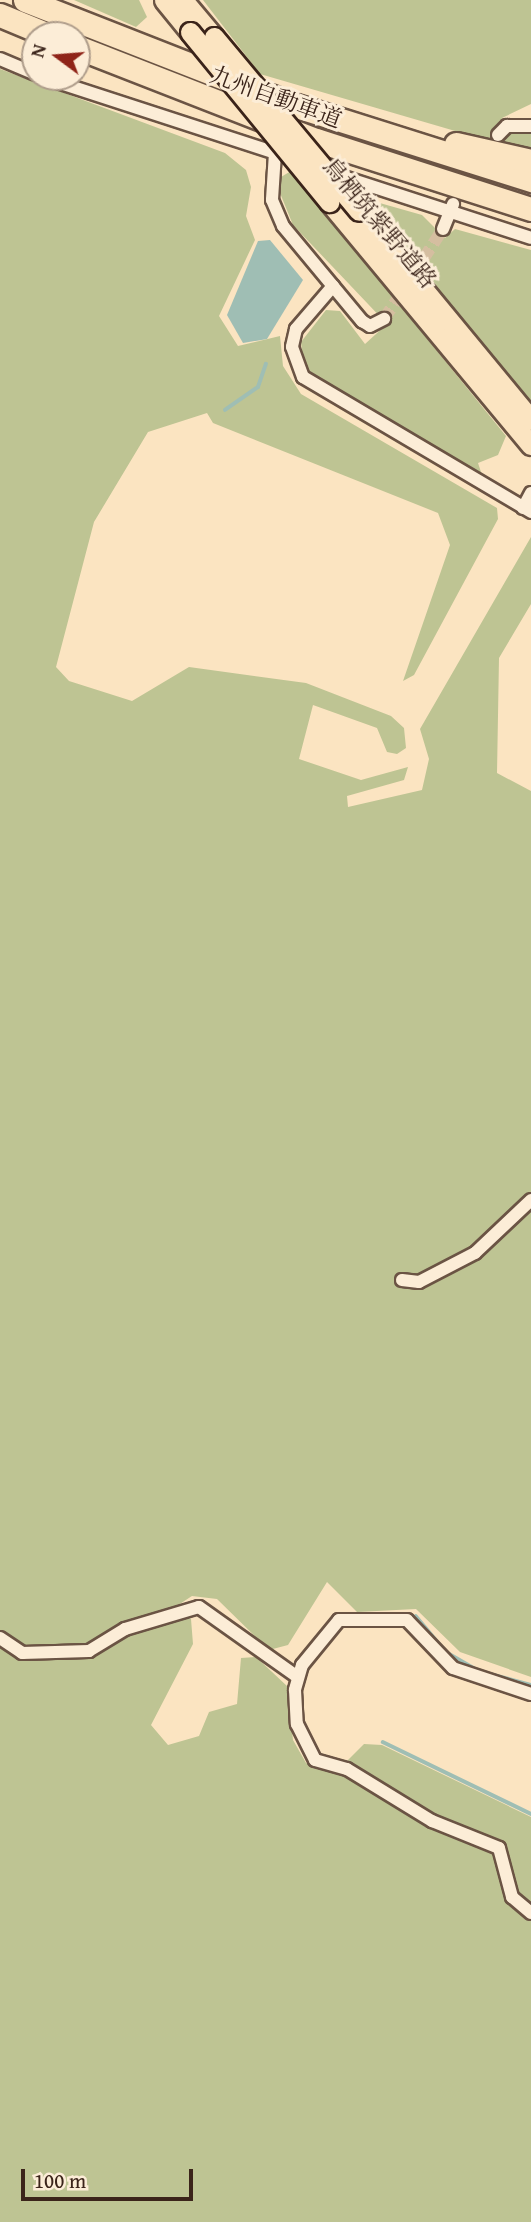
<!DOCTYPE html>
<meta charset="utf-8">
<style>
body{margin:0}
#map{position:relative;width:531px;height:2222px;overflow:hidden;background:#fbe4c1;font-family:"Gentium Book Plus","Noto Serif JP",serif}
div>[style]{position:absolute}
.green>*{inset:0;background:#bec493}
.water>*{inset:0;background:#9fbeb4}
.stream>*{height:3.5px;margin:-1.75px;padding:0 1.75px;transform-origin:1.75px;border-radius:1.75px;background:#9fbeb4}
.street-tunnel>*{height:12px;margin-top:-6px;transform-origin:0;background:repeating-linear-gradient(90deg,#d5bea0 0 12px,transparent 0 18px)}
.roads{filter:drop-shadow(2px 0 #6b5444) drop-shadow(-2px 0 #6b5444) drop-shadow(0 2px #6b5444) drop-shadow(0 -2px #6b5444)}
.street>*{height:12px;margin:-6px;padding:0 6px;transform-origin:6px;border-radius:6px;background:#fcedd7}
.primary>*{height:19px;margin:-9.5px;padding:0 9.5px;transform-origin:9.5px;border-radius:9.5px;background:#fbe4c1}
.highway>*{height:23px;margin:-11.5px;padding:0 11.5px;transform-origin:11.5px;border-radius:11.5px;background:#fbe4c1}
.bridges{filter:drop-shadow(2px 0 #3b241a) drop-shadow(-2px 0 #3b241a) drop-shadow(0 2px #3b241a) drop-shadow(0 -2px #3b241a)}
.primary-bridge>*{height:19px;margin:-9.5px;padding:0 9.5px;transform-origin:9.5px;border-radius:9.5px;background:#fbe4c1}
span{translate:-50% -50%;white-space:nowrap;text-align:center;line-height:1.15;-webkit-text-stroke:6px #fcedd7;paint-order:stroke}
.street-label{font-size:23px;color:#3b241a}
.north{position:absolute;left:21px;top:21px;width:70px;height:70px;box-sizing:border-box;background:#fcedd7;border:2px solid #af9d8b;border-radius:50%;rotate:286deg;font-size:19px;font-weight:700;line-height:28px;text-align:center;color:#3b241a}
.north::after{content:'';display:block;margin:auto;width:24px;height:32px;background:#8f2418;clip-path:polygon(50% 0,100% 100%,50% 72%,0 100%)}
.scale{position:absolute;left:21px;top:2169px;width:172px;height:32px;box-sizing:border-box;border:4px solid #3b241a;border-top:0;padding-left:9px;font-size:21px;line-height:24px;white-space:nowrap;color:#3b241a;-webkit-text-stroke:5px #fcedd7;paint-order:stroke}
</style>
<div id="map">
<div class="green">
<i style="clip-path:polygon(74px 0,139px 0,147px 17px,136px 27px)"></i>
<i style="clip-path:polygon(203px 0,531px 0,531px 104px,502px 118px,510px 130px,531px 134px,531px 153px,260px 74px)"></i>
<i style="clip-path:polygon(0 69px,225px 153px,246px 170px,251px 187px,246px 216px,255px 240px,219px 316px,238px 346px,280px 336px,283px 366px,301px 394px,497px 508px,498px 519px,414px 675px,403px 681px,450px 545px,438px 513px,213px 423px,207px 413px,148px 432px,94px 522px,56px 667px,69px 681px,132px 701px,189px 667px,306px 683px,391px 716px,404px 728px,406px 748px,397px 754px,387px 752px,377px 728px,313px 705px,299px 759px,361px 780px,408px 767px,404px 780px,347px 796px,348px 807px,422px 790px,429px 759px,420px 729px,531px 537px,531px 604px,499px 658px,497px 773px,531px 791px,531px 1677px,460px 1652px,416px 1609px,357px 1612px,327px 1582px,288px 1645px,269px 1650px,217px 1599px,192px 1596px,169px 1611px,191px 1619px,193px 1644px,151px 1725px,168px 1745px,199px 1736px,209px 1712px,237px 1704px,241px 1658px,256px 1657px,287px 1686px,293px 1740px,306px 1763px,335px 1773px,364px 1744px,382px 1745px,531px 1817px,531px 2222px,0 2222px)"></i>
<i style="clip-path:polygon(291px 171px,506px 436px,498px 455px,478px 463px,482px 475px,317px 381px,303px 361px,301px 342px,326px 310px,340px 311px,365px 344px,387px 324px,293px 225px,280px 193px,281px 177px)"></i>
<i style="clip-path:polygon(355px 196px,422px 215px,445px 238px,455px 229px,531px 250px,531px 404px)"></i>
</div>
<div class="water">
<i style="clip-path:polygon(270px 240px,303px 280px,267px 339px,243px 343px,227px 315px,258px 241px)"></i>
</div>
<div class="stream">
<i style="left:225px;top:410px;width:40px;rotate:-34.9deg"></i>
<i style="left:258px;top:387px;width:24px;rotate:-71deg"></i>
<i style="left:416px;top:1616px;width:47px;rotate:50.2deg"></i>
<i style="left:446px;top:1652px;width:34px;rotate:30deg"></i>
<i style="left:490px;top:1674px;width:42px;rotate:15deg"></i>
<i style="left:383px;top:1742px;width:165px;rotate:25.9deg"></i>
</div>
<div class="street-tunnel">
<i style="left:453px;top:204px;width:53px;rotate:-56.6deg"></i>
<i style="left:384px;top:319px;width:108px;rotate:-56.8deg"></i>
</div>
<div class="roads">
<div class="street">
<i style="left:0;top:59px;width:38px;rotate:23deg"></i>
<i style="left:42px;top:77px;width:262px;rotate:18deg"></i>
<i style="left:498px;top:135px;width:13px;rotate:-45deg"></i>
<i style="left:507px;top:126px;width:24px"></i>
<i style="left:275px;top:153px;width:47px;rotate:93.7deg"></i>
<i style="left:272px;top:200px;width:28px;rotate:67deg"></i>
<i style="left:283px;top:226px;width:124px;rotate:50.3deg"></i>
<i style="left:362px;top:321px;width:9px;rotate:32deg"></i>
<i style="left:370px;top:326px;width:16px;rotate:-27deg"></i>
<i style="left:328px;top:172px;width:213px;rotate:18deg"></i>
<i style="left:443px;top:229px;width:27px;rotate:-68deg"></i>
<i style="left:333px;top:286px;width:57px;rotate:130.7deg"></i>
<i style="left:296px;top:329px;width:18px;rotate:103deg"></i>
<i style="left:292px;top:347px;width:32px;rotate:70deg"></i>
<i style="left:303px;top:377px;width:265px;rotate:30.6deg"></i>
<i style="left:523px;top:508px;width:17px;rotate:-62deg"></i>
<i style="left:402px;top:1280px;width:17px;rotate:7deg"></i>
<i style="left:419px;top:1282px;width:63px;rotate:-27.4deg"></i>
<i style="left:475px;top:1253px;width:77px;rotate:-43.4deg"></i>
<i style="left:0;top:1638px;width:27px;rotate:34deg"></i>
<i style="left:22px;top:1653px;width:67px;rotate:-1.7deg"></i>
<i style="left:89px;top:1651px;width:42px;rotate:-31.4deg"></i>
<i style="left:125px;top:1629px;width:77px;rotate:-16.6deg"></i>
<i style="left:199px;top:1607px;width:119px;rotate:35.4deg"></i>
<i style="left:531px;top:1694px;width:82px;rotate:-161.6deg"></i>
<i style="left:453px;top:1668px;width:66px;rotate:-133.8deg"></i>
<i style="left:407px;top:1620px;width:68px;rotate:180deg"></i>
<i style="left:339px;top:1620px;width:58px;rotate:129.4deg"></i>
<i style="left:302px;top:1665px;width:26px;rotate:106deg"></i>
<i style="left:295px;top:1690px;width:34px;rotate:87deg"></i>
<i style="left:297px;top:1724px;width:40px;rotate:63.4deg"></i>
<i style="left:315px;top:1760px;width:33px;rotate:16deg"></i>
<i style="left:347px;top:1769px;width:100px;rotate:31.5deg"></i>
<i style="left:432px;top:1821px;width:72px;rotate:21.9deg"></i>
<i style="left:499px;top:1848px;width:51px;rotate:75.1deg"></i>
<i style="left:512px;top:1897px;width:25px;rotate:40deg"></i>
</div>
<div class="primary">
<i style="left:164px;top:0;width:41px;rotate:50.9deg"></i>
<i style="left:183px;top:0;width:48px;rotate:50deg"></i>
<i style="left:329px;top:202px;width:316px;rotate:50.3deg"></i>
<i style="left:359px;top:211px;width:271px;rotate:50.5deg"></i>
</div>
<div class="highway">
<i style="left:25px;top:0;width:288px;rotate:21.4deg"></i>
<i style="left:293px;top:105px;width:250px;rotate:17.5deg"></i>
<i style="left:0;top:15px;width:52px;rotate:22.6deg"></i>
<i style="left:77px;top:47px;width:256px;rotate:21.3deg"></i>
<i style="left:316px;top:140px;width:226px;rotate:17.8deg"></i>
<i style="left:456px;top:144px;width:77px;rotate:12.8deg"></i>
</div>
</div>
<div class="bridges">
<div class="primary-bridge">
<i style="left:190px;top:32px;width:220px;rotate:50.7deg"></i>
<i style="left:214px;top:37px;width:226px;rotate:50.2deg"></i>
</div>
</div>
<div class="street-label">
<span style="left:276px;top:97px;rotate:20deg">九州自動車道</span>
<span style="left:380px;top:223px;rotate:50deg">鳥栖筑紫野道路</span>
</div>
<div class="north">N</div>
<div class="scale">100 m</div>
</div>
